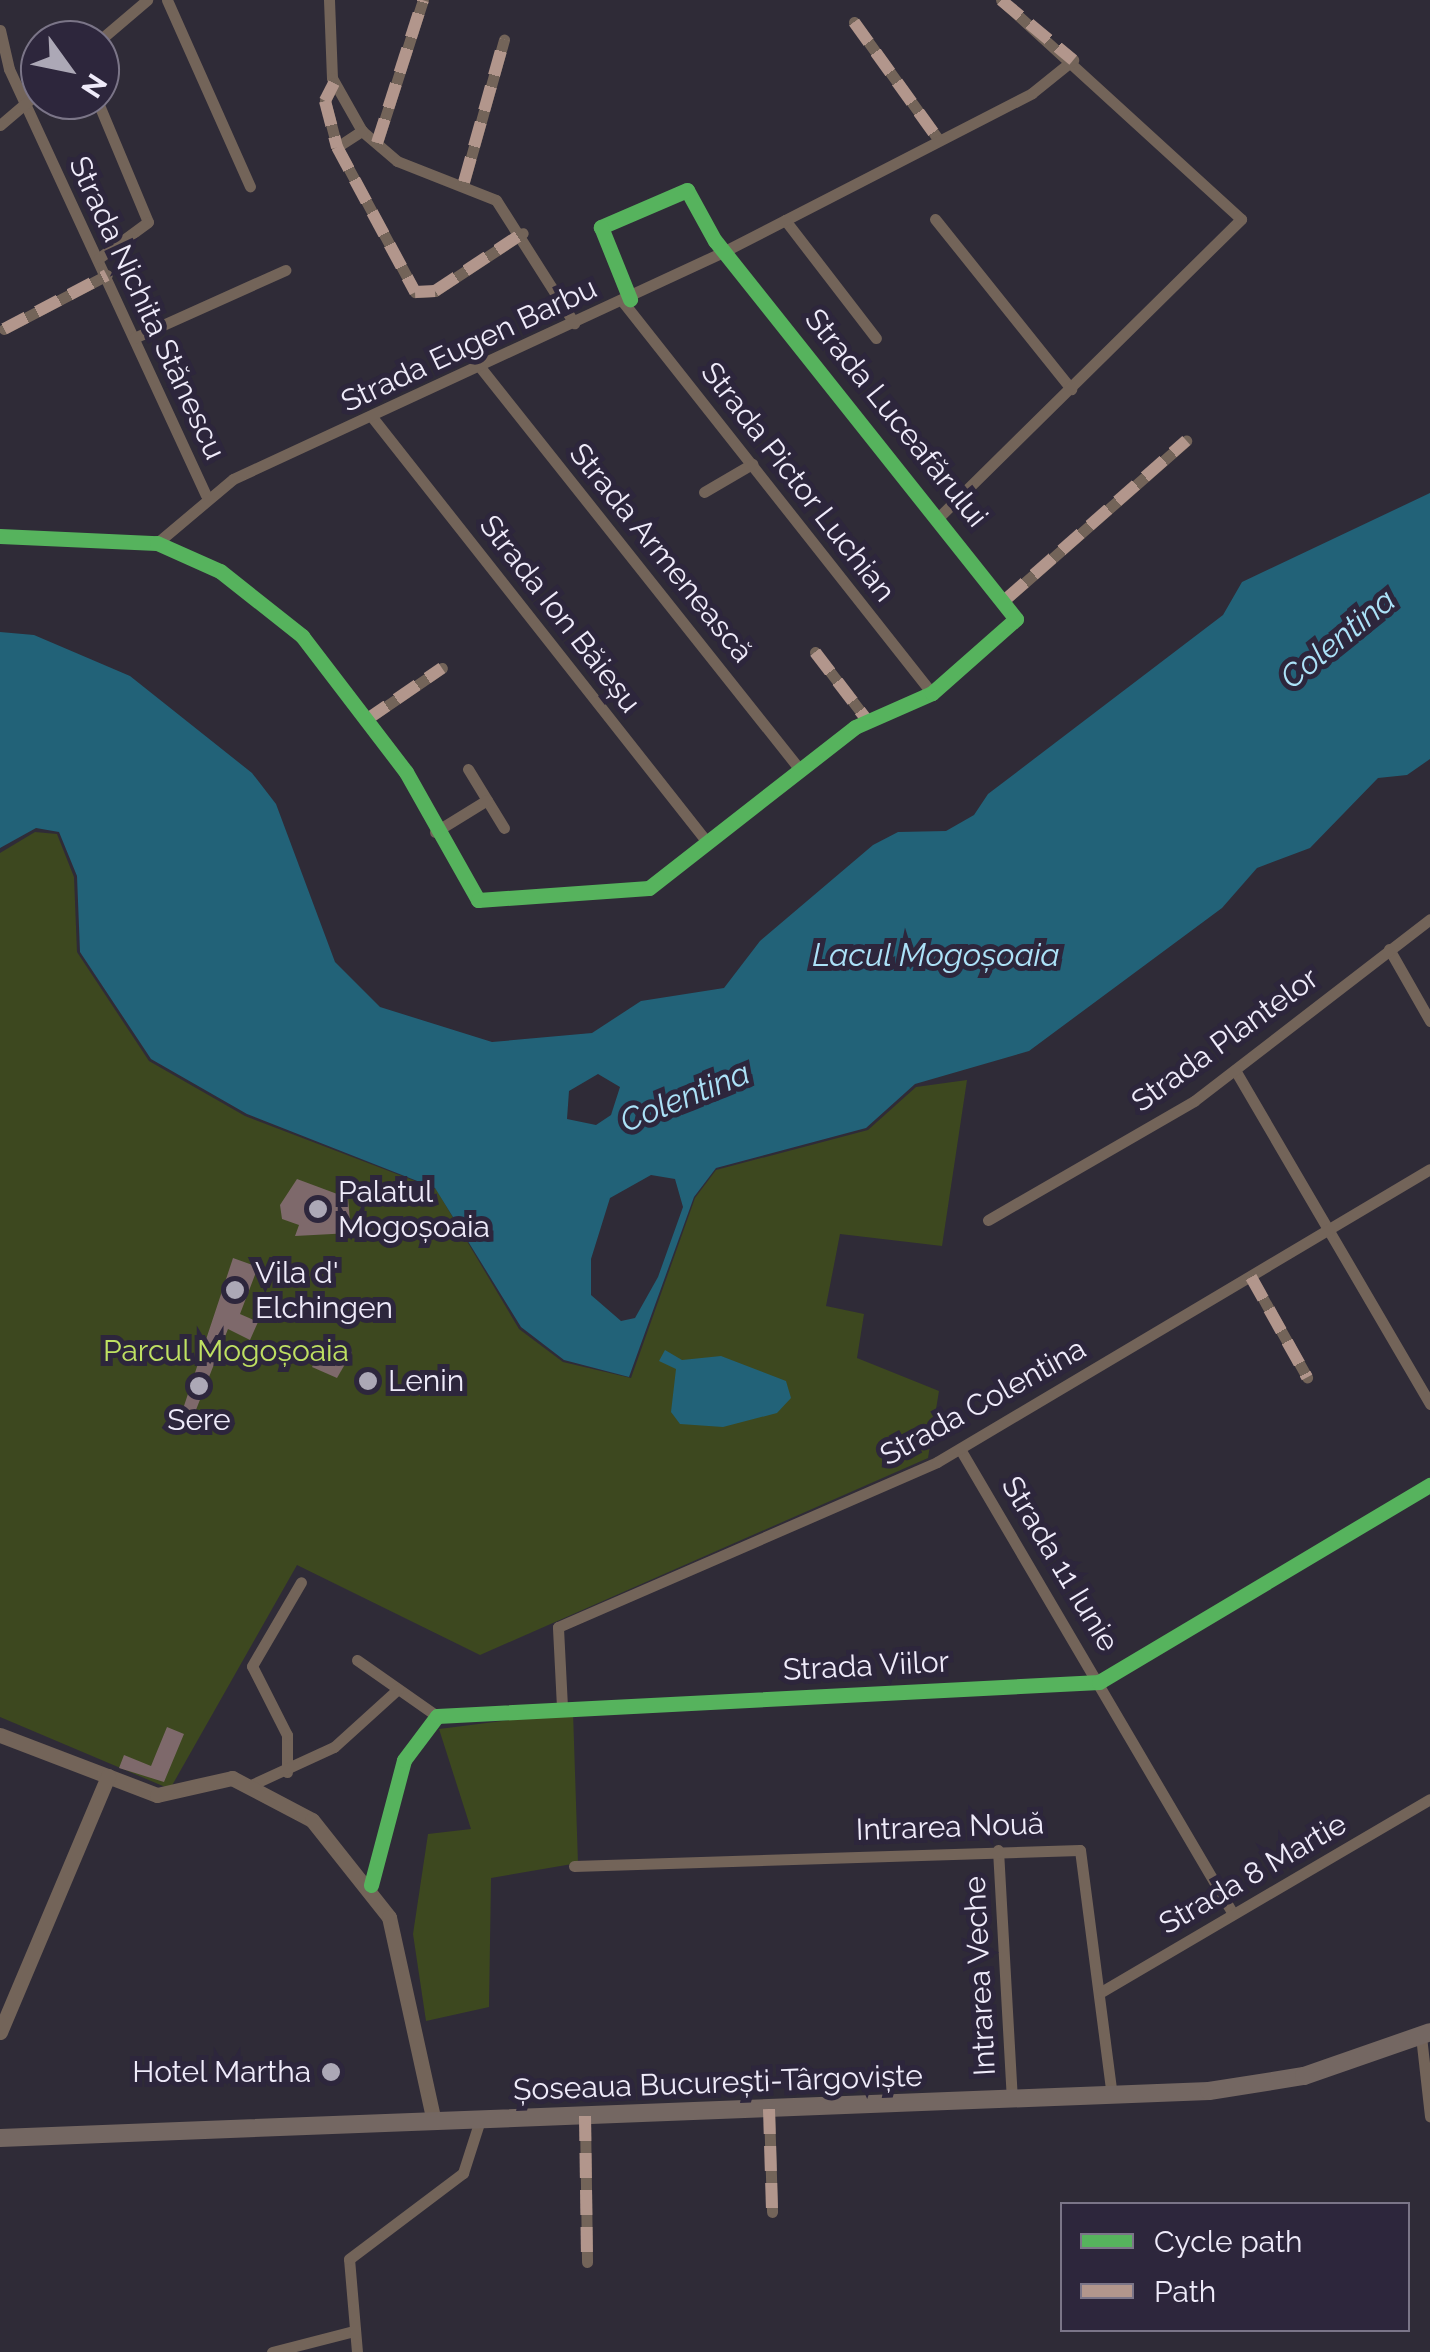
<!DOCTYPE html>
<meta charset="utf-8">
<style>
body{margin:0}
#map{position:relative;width:1430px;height:2352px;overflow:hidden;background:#2f2b37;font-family:Raleway,sans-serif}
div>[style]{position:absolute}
.green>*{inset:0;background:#3d481f}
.water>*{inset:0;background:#226278}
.building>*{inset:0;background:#7e696b}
.minor>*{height:11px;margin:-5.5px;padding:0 5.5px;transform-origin:5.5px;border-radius:5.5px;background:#736459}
.tertiary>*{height:15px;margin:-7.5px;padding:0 7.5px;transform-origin:7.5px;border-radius:7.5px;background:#736459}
.primary>*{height:18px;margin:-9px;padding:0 9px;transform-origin:9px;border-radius:9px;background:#746762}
.quiet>*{height:12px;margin-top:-6px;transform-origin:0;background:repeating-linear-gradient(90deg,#b2968c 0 25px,transparent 0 37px)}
.cycleway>*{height:15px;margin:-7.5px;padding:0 7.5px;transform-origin:7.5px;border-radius:7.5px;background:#56b35d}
.dots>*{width:28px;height:28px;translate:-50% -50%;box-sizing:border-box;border:5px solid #2d263c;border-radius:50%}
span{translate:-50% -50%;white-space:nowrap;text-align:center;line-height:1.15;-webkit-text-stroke:10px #2d263c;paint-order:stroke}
.street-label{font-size:30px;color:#efebfa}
.poi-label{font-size:30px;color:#efebfa}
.left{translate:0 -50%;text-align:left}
.right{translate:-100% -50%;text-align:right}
.park-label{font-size:30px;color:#bfe162}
.water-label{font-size:32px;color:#ace2f8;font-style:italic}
.legend{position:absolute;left:1060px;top:2202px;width:350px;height:130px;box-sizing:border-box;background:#2d263c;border:2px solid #7b7588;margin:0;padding:12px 18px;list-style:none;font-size:30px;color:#efebfa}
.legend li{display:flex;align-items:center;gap:20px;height:50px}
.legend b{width:50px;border:2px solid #7b7588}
.north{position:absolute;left:20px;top:20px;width:100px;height:100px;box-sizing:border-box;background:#2d263c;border:2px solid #7b7588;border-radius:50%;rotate:123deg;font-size:28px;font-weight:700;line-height:40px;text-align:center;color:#efebfa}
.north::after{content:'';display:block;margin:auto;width:35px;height:45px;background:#aca8b6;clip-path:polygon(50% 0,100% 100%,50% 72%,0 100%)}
</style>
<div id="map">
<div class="green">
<i style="clip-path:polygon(35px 832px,57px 834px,74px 877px,77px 952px,149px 1061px,245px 1116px,436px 1189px,519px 1329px,563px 1362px,631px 1378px,695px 1198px,716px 1170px,868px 1130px,916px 1087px,967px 1080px,942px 1246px,840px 1234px,826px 1306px,864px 1314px,857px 1358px,939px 1391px,928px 1458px,480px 1655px,297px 1565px,170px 1789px,0 1717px,0 853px)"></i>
<i style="clip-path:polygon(573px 1712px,578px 1863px,491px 1878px,489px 2007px,426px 2021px,413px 1934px,428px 1834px,471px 1829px,439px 1729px)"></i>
</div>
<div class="water">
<i style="clip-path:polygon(evenodd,1430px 493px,1430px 759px,1407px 775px,1378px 778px,1310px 848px,1257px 868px,1222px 908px,1029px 1051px,915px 1084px,866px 1128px,716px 1168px,694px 1197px,629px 1377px,564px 1360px,521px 1327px,435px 1188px,247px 1114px,151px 1059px,80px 952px,77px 876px,59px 832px,36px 828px,0 848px,0 632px,34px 635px,130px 676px,252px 773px,276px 804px,335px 962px,380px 1007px,492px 1042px,592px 1033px,641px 1001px,724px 988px,760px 941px,873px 845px,898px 832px,946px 831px,974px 815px,988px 794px,1223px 615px,1242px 582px,1430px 493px,598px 1074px,620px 1087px,611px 1115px,596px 1125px,567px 1119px,569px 1091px,598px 1074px,1430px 493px,651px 1175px,675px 1179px,683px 1207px,658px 1277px,635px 1318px,621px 1321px,591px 1295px,591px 1259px,610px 1198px,651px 1175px)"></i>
<i style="clip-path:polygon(665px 1350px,682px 1360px,721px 1356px,786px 1381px,791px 1398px,777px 1413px,723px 1427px,680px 1424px,671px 1412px,676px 1369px,659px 1361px)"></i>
</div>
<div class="building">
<i style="clip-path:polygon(297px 1179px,348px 1198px,351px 1233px,295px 1236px,299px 1225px,282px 1219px,280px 1205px)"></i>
<i style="clip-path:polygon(233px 1258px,258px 1267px,240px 1314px,258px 1322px,250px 1340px,228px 1329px,190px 1425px,179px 1421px)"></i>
<i style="clip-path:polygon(326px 1340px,352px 1352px,337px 1378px,312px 1367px)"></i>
<i style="clip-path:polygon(167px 1727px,184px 1734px,164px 1782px,119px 1768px,124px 1755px,151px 1766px)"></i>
</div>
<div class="minor">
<i style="left:167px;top:0;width:204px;rotate:66deg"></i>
<i style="left:329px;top:0;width:78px;rotate:87.8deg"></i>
<i style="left:332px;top:78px;width:61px;rotate:60.5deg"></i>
<i style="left:362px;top:131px;width:46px;rotate:40.6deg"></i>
<i style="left:397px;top:161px;width:106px;rotate:21.5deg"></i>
<i style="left:496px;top:200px;width:146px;rotate:57.6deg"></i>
<i style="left:854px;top:22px;width:144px;rotate:54.3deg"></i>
<i style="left:0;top:30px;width:40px;rotate:77deg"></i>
<i style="left:9px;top:69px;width:469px;rotate:65.2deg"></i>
<i style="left:100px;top:40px;width:62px;rotate:-40.4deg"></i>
<i style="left:334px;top:83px;width:20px;rotate:117deg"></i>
<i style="left:325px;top:101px;width:48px;rotate:75.4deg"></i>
<i style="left:337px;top:147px;width:165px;rotate:61.7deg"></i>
<i style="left:415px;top:292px;width:20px;rotate:-3deg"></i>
<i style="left:435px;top:291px;width:105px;rotate:-33.4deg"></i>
<i style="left:97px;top:100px;width:132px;rotate:67.3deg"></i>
<i style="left:148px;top:222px;width:61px;rotate:143.7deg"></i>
<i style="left:0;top:125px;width:52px;rotate:-40.4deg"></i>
<i style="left:377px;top:143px;width:150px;rotate:-72.2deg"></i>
<i style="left:337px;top:147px;width:30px;rotate:-33deg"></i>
<i style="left:464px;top:182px;width:148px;rotate:-74.3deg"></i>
<i style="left:935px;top:219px;width:218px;rotate:51.3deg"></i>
<i style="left:785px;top:220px;width:149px;rotate:52.4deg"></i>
<i style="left:623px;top:302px;width:498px;rotate:51.7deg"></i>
<i style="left:4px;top:329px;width:116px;rotate:-27.7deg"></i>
<i style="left:134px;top:338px;width:166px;rotate:-24.2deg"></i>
<i style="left:480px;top:367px;width:516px;rotate:51.53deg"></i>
<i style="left:372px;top:417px;width:541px;rotate:51.75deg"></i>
<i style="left:704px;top:492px;width:56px;rotate:-30.3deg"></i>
<i style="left:940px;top:516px;width:423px;rotate:-44.6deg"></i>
<i style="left:1241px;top:219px;width:325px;rotate:-137.6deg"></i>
<i style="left:0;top:536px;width:157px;rotate:2.6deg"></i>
<i style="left:157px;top:543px;width:69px;rotate:24deg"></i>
<i style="left:220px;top:571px;width:105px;rotate:38.4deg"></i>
<i style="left:302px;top:636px;width:171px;rotate:52.6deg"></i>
<i style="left:406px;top:772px;width:147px;rotate:60.6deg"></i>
<i style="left:478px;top:900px;width:171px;rotate:-4deg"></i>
<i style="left:649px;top:888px;width:261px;rotate:-38deg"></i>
<i style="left:855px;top:727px;width:84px;rotate:-23.8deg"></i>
<i style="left:932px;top:693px;width:112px;rotate:-41.4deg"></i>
<i style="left:1016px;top:619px;width:483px;rotate:-128.5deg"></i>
<i style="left:715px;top:241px;width:58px;rotate:-118.8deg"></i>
<i style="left:687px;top:190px;width:94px;rotate:156.7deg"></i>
<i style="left:601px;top:227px;width:78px;rotate:68.1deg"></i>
<i style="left:157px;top:543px;width:99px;rotate:-40.1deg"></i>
<i style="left:233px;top:479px;width:542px;rotate:-24.86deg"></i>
<i style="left:725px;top:251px;width:345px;rotate:-27.2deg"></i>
<i style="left:1032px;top:93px;width:53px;rotate:-38.8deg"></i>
<i style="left:1006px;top:599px;width:240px;rotate:-41.3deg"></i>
<i style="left:815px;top:652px;width:86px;rotate:52.6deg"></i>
<i style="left:366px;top:720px;width:92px;rotate:-34.4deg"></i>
<i style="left:468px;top:769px;width:69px;rotate:58.6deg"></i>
<i style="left:435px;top:832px;width:61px;rotate:-31.6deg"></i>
<i style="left:1389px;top:949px;width:83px;rotate:60.3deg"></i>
<i style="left:1235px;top:1070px;width:387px;rotate:59.7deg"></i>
<i style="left:988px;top:1220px;width:238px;rotate:-30deg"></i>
<i style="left:1194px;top:1101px;width:298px;rotate:-37.6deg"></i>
<i style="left:1251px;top:1277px;width:115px;rotate:60.8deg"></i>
<i style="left:960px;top:1449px;width:539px;rotate:59.58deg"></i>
<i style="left:357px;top:1660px;width:98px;rotate:35deg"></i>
<i style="left:562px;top:1707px;width:80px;rotate:-92.9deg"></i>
<i style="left:558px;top:1627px;width:413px;rotate:-23.5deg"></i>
<i style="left:937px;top:1462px;width:573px;rotate:-30.72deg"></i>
<i style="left:287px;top:1772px;width:37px;rotate:-90deg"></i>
<i style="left:287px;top:1735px;width:77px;rotate:-116.9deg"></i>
<i style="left:252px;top:1666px;width:97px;rotate:-59.7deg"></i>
<i style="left:251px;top:1785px;width:91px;rotate:-24.6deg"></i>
<i style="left:334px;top:1747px;width:86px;rotate:-42.2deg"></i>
<i style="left:998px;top:1850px;width:249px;rotate:86.8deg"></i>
<i style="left:574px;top:1866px;width:506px;rotate:-1.81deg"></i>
<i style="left:1080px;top:1850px;width:247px;rotate:82.6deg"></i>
<i style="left:371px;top:1885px;width:129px;rotate:-75.2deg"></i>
<i style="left:404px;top:1760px;width:55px;rotate:-53.1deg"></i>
<i style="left:437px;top:1716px;width:663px;rotate:-2.94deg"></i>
<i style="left:1099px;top:1682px;width:385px;rotate:-30.8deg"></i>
<i style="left:1101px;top:1992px;width:381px;rotate:-30.4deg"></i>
<i style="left:1421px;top:2036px;width:81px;rotate:83.6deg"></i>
<i style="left:769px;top:2109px;width:103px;rotate:88.3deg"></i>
<i style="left:585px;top:2116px;width:146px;rotate:89.2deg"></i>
<i style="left:272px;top:2352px;width:85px;rotate:-14.4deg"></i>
<i style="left:357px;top:2352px;width:93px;rotate:-94.9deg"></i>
<i style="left:349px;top:2259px;width:143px;rotate:-37deg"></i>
<i style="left:463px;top:2173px;width:56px;rotate:-72.2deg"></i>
</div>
<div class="tertiary">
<i style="left:0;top:1735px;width:168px;rotate:20.9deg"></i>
<i style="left:157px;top:1795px;width:77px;rotate:-12.8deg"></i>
<i style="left:232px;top:1778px;width:90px;rotate:27.7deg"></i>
<i style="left:312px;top:1820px;width:124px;rotate:51.6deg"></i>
<i style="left:389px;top:1917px;width:209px;rotate:77.6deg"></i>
<i style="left:0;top:2032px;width:278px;rotate:-67.1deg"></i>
</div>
<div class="primary">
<i style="left:0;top:2138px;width:1210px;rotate:-2.23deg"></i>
<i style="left:1209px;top:2091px;width:96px;rotate:-9deg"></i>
<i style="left:1304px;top:2076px;width:133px;rotate:-19.2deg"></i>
</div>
<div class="quiet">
<i style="left:1001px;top:0;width:94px;rotate:39.8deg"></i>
<i style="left:854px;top:22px;width:144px;rotate:54.3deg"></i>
<i style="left:334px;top:83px;width:20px;rotate:117deg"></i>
<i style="left:325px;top:101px;width:48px;rotate:75.4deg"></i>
<i style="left:337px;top:147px;width:165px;rotate:61.7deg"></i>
<i style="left:415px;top:292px;width:20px;rotate:-3deg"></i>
<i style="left:435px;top:291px;width:105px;rotate:-33.4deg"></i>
<i style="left:377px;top:143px;width:150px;rotate:-72.2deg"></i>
<i style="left:464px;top:182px;width:148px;rotate:-74.3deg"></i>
<i style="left:4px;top:329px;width:116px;rotate:-27.7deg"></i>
<i style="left:1006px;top:599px;width:240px;rotate:-41.3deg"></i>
<i style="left:815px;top:652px;width:86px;rotate:52.6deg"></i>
<i style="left:366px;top:720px;width:92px;rotate:-34.4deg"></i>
<i style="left:1251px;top:1277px;width:115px;rotate:60.8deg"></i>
<i style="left:769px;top:2109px;width:103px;rotate:88.3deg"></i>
<i style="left:585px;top:2116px;width:146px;rotate:89.2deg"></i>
</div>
<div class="cycleway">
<i style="left:0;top:536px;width:157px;rotate:2.6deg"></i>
<i style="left:157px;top:543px;width:69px;rotate:24deg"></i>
<i style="left:220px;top:571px;width:105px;rotate:38.4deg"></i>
<i style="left:302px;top:636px;width:171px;rotate:52.6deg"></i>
<i style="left:406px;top:772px;width:147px;rotate:60.6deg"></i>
<i style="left:478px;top:900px;width:171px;rotate:-4deg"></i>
<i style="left:649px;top:888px;width:261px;rotate:-38deg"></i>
<i style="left:855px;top:727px;width:84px;rotate:-23.8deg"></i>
<i style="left:932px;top:693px;width:112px;rotate:-41.4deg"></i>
<i style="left:1016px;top:619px;width:483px;rotate:-128.5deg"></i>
<i style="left:715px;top:241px;width:58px;rotate:-118.8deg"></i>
<i style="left:687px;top:190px;width:94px;rotate:156.7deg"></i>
<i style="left:601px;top:227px;width:78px;rotate:68.1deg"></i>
<i style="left:371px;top:1885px;width:129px;rotate:-75.2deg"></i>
<i style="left:404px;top:1760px;width:55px;rotate:-53.1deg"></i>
<i style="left:437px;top:1716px;width:663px;rotate:-2.94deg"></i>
<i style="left:1099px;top:1682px;width:385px;rotate:-30.8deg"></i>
</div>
<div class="dots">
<i style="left:318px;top:1209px;background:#aca8b6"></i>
<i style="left:235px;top:1290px;background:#aca8b6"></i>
<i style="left:368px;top:1381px;background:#aca8b6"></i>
<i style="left:199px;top:1386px;background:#aca8b6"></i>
<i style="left:331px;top:2072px;background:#aca8b6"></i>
</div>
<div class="street-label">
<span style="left:147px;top:308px;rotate:65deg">Strada Nichita Stănescu</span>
<span style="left:469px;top:345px;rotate:-25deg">Strada Eugen Barbu</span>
<span style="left:896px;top:418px;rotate:51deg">Strada Luceafărului</span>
<span style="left:798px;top:482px;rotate:52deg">Strada Pictor Luchian</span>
<span style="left:661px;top:553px;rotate:51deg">Strada Armenească</span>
<span style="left:560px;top:614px;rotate:52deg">Strada Ion Băieșu</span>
<span style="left:1225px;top:1040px;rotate:-36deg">Strada Plantelor</span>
<span style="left:983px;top:1402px;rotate:-29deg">Strada Colentina</span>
<span style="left:1060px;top:1564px;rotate:59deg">Strada 11 Iunie</span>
<span style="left:866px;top:1666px;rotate:-3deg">Strada Viilor</span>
<span style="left:950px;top:1827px;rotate:-2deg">Intrarea Nouă</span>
<span style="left:1253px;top:1874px;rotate:-30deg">Strada 8 Martie</span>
<span style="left:980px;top:1976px;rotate:-93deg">Intrarea Veche</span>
<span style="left:718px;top:2083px;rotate:-2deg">Șoseaua București-Târgoviște</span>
</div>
<div class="poi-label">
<span class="left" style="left:338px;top:1209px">Palatul<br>Mogoșoaia</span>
<span class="left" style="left:255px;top:1290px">Vila d'<br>Elchingen</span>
<span class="left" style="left:388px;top:1381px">Lenin</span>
<span style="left:199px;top:1420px">Sere</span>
<span class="right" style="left:311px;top:2072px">Hotel Martha</span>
</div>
<div class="park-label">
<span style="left:226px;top:1351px">Parcul Mogoșoaia</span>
</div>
<div class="water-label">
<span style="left:1338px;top:639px;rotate:-39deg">Colentina</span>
<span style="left:936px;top:955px">Lacul Mogoșoaia</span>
<span style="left:685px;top:1097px;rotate:-22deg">Colentina</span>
</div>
<ul class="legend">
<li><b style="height:12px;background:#56b35d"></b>Cycle path</li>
<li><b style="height:12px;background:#b2968c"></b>Path</li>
</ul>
<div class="north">N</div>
</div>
